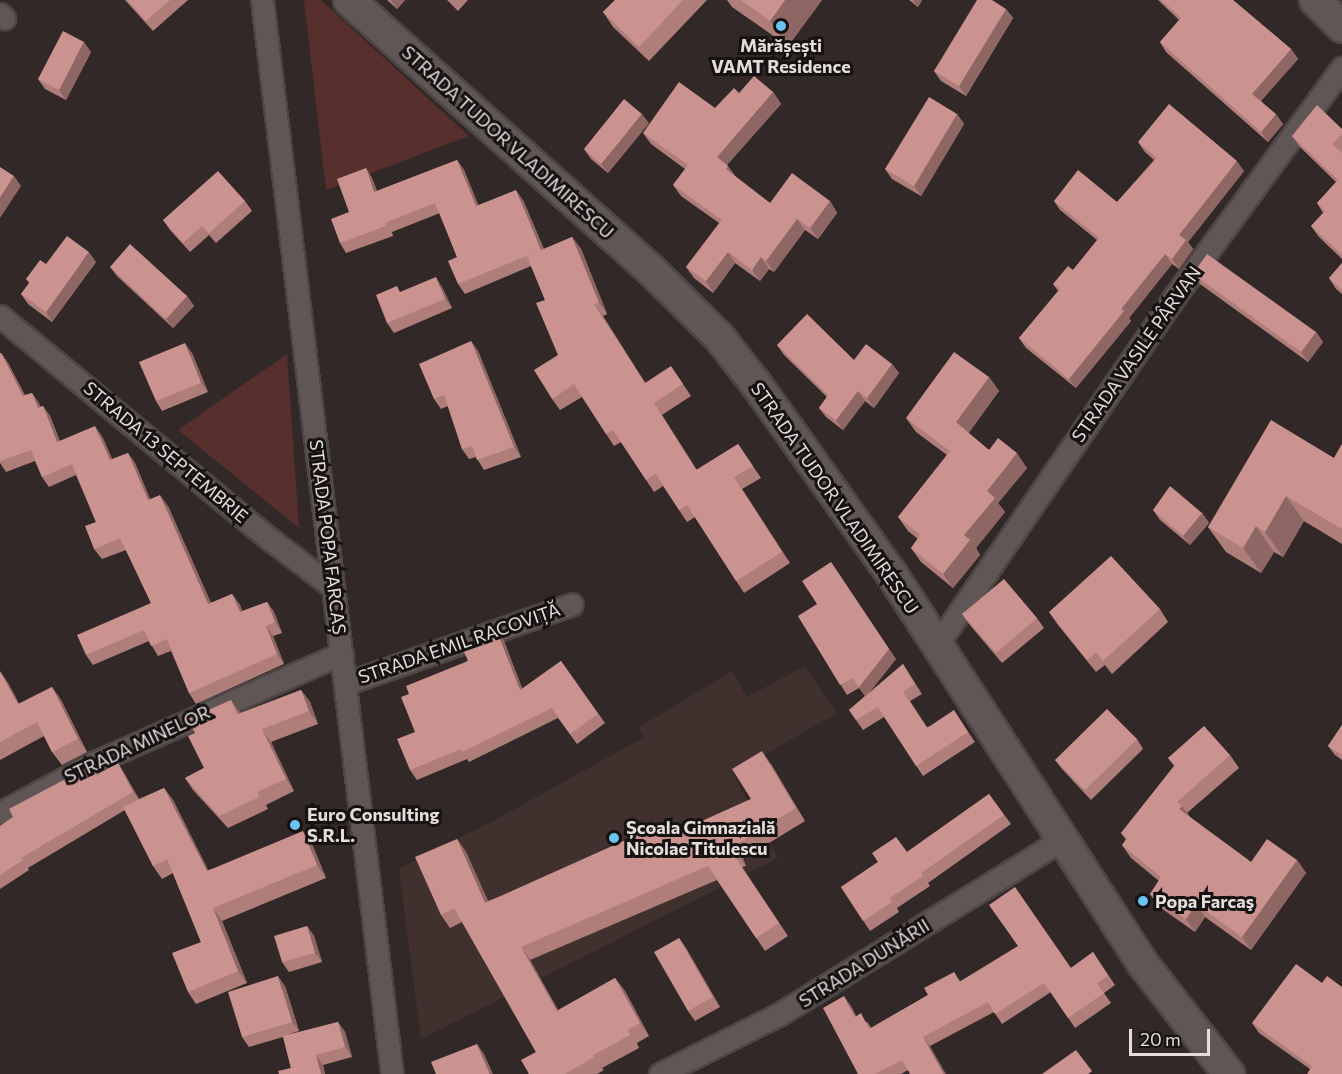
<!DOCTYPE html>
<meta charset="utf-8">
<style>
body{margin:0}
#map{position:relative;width:1342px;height:1074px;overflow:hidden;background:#312827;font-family:Commissioner,sans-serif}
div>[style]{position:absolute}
.built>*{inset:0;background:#40312f}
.green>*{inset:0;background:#572f2d}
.roads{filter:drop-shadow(2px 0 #4e4645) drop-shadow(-2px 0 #4e4645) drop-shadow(0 2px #4e4645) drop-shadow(0 -2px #4e4645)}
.street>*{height:21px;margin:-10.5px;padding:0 10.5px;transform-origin:10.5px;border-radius:10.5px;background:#605655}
.secondary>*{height:30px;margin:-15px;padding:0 15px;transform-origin:15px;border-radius:15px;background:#605655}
.wall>*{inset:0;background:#af7e7b}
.shaded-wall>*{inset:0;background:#8e6764}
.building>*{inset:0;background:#cb938f}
.dots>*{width:16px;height:16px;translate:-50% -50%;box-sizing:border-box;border:3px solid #161211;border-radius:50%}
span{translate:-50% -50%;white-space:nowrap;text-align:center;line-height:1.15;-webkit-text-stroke:6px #161211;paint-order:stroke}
.poi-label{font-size:18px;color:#e3dddc;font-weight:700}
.left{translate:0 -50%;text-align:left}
.street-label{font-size:18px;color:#e3dddc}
.scale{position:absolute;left:1129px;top:1029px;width:81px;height:27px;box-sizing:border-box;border:3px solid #e3dddc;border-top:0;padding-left:8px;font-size:18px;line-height:21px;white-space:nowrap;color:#e3dddc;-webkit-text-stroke:4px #161211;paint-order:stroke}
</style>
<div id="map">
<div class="built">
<i style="clip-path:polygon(805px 666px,837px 713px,733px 773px,778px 858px,421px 1039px,399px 869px,499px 818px,644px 737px,638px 728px,732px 671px,747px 697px)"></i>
</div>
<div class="green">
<i style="clip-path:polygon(304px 0,321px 0,469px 136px,326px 190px)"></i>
<i style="clip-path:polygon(287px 354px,299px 528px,178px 430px)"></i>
</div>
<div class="roads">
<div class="street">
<i style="left:262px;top:0;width:1082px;rotate:83.1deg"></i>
<i style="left:0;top:14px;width:6px;rotate:45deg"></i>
<i style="left:0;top:316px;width:352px;rotate:39.6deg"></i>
<i style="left:271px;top:540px;width:78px;rotate:37.2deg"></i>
<i style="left:937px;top:645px;width:422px;rotate:-55.7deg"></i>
<i style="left:1175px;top:296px;width:283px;rotate:-53.8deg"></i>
<i style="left:347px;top:683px;width:238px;rotate:-19.3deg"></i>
<i style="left:0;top:813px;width:106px;rotate:-28.3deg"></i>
<i style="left:93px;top:763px;width:272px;rotate:-23.8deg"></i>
<i style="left:660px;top:1074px;width:132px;rotate:-26.6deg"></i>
<i style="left:778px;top:1015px;width:333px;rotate:-31.7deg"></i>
</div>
<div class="secondary">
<i style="left:349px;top:0;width:404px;rotate:41.8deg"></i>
<i style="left:650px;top:269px;width:97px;rotate:44.6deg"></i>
<i style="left:719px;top:337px;width:60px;rotate:51.8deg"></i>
<i style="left:756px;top:384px;width:232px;rotate:54.5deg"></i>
<i style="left:891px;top:573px;width:465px;rotate:57.2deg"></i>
<i style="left:1143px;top:964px;width:140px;rotate:52deg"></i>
<i style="left:1315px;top:0;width:38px;rotate:45deg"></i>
</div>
</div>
<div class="wall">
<i style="clip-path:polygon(125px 0,188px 0,153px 31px)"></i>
<i style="clip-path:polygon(387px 0,405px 0,397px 9px)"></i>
<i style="clip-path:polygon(447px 0,468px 0,458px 11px)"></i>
<i style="clip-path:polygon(615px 0,707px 0,649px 61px,613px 27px,603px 12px)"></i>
<i style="clip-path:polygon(727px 0,822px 0,788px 46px,732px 7px)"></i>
<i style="clip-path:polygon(909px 0,922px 0,918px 7px)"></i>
<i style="clip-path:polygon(1158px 0,1233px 0,1291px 49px,1298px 59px,1261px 101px,1283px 124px,1268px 142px,1166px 52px,1160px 42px,1179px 20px)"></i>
<i style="clip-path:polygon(1006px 9px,1013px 18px,966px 96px,941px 81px,934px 71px)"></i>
<i style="clip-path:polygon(91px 52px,66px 100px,45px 89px,38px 79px)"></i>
<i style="clip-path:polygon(773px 92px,781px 104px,727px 165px,736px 177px,770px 203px,830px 201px,837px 213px,818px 239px,805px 230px,774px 272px,769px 269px,760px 281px,735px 263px,713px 293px,694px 278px,686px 267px,719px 223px,681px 196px,673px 185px,685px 169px,651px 144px,643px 133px,715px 108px,739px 93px)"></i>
<i style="clip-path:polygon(957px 114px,964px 124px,921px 196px,892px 179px,885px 169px)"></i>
<i style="clip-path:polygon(649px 123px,608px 173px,591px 159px,584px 149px)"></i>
<i style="clip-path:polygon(1342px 129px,1342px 259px,1319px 237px,1311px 226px,1323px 213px,1317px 203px,1336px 182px,1300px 147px,1292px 136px)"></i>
<i style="clip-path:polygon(1138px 142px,1244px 171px,1188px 242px,1193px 249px,1179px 269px,1172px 264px,1129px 318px,1131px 321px,1076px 388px,1026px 348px,1019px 338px,1058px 291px,1053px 284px,1073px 270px,1097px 240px,1060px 210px,1054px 201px,1117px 202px,1154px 160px,1145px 152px)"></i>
<i style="clip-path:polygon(457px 160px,464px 170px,478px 205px,523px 200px,544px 249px,572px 237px,581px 249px,607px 314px,603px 316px,645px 383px,679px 378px,691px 396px,662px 415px,697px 470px,738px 444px,761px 478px,742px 489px,790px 563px,744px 593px,695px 517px,687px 522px,663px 486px,654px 492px,621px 442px,614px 446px,582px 397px,560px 410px,552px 399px,558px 355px,545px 300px,531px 266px,465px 294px,458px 284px,457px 257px,440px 213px,392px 232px,393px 236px,346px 253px,340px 243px,349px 212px,366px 168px,372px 178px,377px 191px)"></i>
<i style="clip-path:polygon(245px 201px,252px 211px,216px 243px,209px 235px,190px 252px,170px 230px,163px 220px)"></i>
<i style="clip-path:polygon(96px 262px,52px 322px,28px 304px,21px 294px,29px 283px,26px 279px,46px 264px)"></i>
<i style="clip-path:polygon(1342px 263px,1342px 294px,1336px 289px,1329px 278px)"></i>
<i style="clip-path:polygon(110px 267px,187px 296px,194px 306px,173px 328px,117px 276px)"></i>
<i style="clip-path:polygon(1193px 274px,1316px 332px,1323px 342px,1308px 362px,1200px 284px)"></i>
<i style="clip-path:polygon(442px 287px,452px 308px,394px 333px,387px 323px,401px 292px)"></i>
<i style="clip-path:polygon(471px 341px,478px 351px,521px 457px,484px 470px,476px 457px,469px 459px,462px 449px,448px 406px,441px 409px,434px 399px)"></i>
<i style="clip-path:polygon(777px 345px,854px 360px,892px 364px,899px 373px,874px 408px,865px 401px,843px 430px,826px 417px,819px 408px,827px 397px,784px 355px)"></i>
<i style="clip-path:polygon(0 353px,1px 353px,8px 363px,25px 395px,32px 393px,41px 407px,43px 406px,50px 416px,60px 441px,102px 436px,112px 459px,128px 453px,135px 463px,150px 499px,168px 506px,211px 603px,232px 594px,240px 605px,242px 611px,267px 602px,274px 612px,282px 633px,273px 636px,284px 664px,196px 704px,189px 693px,171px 651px,158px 656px,149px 641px,93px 665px,86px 655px,151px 603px,126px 550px,102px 559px,94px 549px,96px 522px,76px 475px,49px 487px,42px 477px,35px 461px,6px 472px,0 463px)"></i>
<i style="clip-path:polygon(192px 353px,208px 392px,162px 411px,156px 401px)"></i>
<i style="clip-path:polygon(989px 377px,999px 391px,968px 433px,989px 450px,1027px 468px,998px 503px,1005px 512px,976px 548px,980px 555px,953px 588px,921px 562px,911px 548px,918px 539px,908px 531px,898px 517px,947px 455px,916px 432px,906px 418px)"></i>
<i style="clip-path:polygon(1342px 444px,1342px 544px,1304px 521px,1283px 557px,1274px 552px,1261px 573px,1226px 552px,1208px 527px,1334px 458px)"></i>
<i style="clip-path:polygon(1153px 510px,1202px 513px,1209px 523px,1190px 545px,1160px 520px)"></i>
<i style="clip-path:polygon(1160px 609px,1168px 622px,1112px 674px,1105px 665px,1096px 672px,1058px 625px,1049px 612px)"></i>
<i style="clip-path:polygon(962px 614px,1037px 618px,1044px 628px,1002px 663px,969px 624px)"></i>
<i style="clip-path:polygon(798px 616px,896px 659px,868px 694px,903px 664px,922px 694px,910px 701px,927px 727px,960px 720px,975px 742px,923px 776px,884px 717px,863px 730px,849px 710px,865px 696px,859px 688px,847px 695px)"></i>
<i style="clip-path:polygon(497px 632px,504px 641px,522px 689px,561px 661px,605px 723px,577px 744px,558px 718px,469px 762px,467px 759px,417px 780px,410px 770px,415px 732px,409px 694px,468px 661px)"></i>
<i style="clip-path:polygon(0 671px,8px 683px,19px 704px,52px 687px,61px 700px,87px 752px,62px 765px,52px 752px,44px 736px,0 760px)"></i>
<i style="clip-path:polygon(301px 690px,310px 702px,318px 724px,271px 742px,294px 791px,266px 805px,268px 809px,228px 828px,193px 790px,185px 778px,204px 768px,240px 713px)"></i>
<i style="clip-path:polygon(1342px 725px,1342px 760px,1335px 755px,1328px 746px)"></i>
<i style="clip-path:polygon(1137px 739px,1143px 749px,1091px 800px,1062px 769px,1055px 760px)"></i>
<i style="clip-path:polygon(1230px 755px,1239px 768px,1187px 813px,1190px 817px,1251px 862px,1297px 860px,1306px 873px,1251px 950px,1205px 917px,1195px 932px,1158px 906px,1150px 894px,1159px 881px,1131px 858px,1122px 845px,1126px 840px,1121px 833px,1174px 766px,1168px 758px)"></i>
<i style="clip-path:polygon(118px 763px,124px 773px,139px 799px,164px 788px,173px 800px,208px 870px,312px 844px,326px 878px,222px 921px,247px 983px,196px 1004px,188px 992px,201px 942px,173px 873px,162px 879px,153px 866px,125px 810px,28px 868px,29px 870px,0 889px,0 826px,92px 765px,98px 774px)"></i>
<i style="clip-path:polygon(771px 764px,805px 821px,743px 859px,746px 866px,742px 867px,788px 936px,765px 951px,717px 880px,530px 960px,558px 1010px,615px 978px,625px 991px,649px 1036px,637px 1043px,639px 1048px,602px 1068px,604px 1070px,597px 1074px,529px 1074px,536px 1052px,462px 922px,450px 928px,441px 915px,457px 839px,466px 852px,488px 901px,667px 837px,751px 799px)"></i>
<i style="clip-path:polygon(989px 794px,1011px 824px,928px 883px,930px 886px,897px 908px,899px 912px,870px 931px,841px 887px,878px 862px,907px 852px)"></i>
<i style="clip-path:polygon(307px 926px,314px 936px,322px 962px,289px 972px,282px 962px)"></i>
<i style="clip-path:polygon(679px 938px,686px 948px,720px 1007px,695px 1021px,688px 1011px)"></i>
<i style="clip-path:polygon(1093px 952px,1115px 985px,1104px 993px,1111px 1003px,1075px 1028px,1051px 992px,1002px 1024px,994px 1012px,930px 1046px,908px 1070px,901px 1074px,858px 1074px,851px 1006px,856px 1016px,868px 1023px,871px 1028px,928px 995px,954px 972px,960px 981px,1071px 968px)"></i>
<i style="clip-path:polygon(285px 986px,299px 1031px,284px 1036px,338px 1022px,345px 1032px,352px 1057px,323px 1065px,325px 1074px,279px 1074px,291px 1068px,283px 1037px,249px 1047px,242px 1037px)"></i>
<i style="clip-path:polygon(1252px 1023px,1342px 1074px,1310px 1069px,1259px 1033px)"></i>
</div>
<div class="shaded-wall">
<i style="clip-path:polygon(391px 0,405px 0,397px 9px)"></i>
<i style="clip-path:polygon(785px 0,822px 0,788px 46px,770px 21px)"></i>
<i style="clip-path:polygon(913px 0,922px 0,918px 7px)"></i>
<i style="clip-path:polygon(1006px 9px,1013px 18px,966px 96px,959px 86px)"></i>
<i style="clip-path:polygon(84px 42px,91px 52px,66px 100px,59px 90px)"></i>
<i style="clip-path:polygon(1291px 49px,1298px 59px,1259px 103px,1252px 94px)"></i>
<i style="clip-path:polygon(773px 92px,781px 104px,724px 168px,717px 157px)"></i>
<i style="clip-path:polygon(642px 114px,649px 123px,608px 173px,601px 164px)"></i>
<i style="clip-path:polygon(957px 114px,964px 124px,921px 196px,914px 186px)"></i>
<i style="clip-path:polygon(1276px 114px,1283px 124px,1268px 142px,1261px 132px)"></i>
<i style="clip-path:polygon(457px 160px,464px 170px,483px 216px,476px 206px)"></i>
<i style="clip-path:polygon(1237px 161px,1244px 171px,1188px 242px,1193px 249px,1179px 269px,1172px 259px,1179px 235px)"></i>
<i style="clip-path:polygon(728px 166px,736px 177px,726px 169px)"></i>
<i style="clip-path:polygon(366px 168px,372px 178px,381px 202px,374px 192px)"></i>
<i style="clip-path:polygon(14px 176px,21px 186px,0 218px,0 198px)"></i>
<i style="clip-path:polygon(516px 190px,523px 200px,548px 259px,541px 250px)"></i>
<i style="clip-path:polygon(830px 201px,837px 213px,818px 239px,810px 228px)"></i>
<i style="clip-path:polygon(797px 219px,805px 230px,774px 272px,766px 261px)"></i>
<i style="clip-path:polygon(572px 237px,581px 249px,607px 314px,599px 303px)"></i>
<i style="clip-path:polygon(89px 252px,96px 262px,52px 322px,46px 312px)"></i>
<i style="clip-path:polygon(728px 252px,735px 263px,713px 293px,706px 281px)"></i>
<i style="clip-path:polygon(1165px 254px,1172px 264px,1129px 318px,1131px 321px,1076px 388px,1069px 379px,1121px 309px)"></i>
<i style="clip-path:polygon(761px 257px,769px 269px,760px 281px,752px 270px)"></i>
<i style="clip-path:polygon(436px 277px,442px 287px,452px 308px,445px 299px)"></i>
<i style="clip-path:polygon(187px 296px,194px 306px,173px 328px,166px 319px)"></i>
<i style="clip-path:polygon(594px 304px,603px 316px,653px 395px,645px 383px)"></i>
<i style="clip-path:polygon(1316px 332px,1323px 342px,1308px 362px,1301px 352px)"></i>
<i style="clip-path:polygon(471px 341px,478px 351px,521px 457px,514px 447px)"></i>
<i style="clip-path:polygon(185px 343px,192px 353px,208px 392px,201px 383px)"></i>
<i style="clip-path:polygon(1px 353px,8px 363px,30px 406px,23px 396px)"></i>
<i style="clip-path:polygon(892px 364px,899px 373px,874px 408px,867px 398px)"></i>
<i style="clip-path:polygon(989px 377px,999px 391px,966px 437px,956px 422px)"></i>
<i style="clip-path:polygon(858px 391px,865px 401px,843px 430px,836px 420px)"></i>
<i style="clip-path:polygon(32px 393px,39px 403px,45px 418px,38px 408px)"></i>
<i style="clip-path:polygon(654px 403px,662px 415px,704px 482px,696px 470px)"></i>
<i style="clip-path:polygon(43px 406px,50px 416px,64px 452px,57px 442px)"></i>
<i style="clip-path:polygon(95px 426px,102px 436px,117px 470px,110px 460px)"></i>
<i style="clip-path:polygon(128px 453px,135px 463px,155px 511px,148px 500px)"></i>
<i style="clip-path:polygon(1017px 453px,1027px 468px,998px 503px,1005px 512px,976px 548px,980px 555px,953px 588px,943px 574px,987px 491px)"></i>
<i style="clip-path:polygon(734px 477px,742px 489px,790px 563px,782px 552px)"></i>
<i style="clip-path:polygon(160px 495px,168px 506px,216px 615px,208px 604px)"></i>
<i style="clip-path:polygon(1286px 496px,1304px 521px,1283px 557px,1265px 532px)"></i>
<i style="clip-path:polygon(1202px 513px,1209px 523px,1190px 545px,1183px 536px)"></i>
<i style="clip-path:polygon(1256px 526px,1274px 552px,1261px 573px,1243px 548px)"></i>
<i style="clip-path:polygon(831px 562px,896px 659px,866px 697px,859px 687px)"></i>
<i style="clip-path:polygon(232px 594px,240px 605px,247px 623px,240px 612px)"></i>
<i style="clip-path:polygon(267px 602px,274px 612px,282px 633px,275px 622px)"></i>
<i style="clip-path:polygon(266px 626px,273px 636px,284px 664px,277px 654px)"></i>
<i style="clip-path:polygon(497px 632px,504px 641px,527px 700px,520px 690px)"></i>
<i style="clip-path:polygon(0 671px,8px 683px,27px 718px,18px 704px)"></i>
<i style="clip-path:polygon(52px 687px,61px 700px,87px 752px,78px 739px)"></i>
<i style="clip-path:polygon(301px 690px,310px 702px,318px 724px,309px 711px)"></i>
<i style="clip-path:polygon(231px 700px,240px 712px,247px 726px,238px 714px)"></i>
<i style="clip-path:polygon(262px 729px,271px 742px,294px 791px,286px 779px)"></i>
<i style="clip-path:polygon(762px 751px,771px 764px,805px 821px,796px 808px)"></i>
<i style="clip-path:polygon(118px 763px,124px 773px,140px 801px,133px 792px)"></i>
<i style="clip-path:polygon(164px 788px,173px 800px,215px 884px,207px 871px)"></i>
<i style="clip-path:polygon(1182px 806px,1191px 818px,1179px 809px)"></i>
<i style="clip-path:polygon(659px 825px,668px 838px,664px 838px)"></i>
<i style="clip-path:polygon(303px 831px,312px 844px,326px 878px,317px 865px)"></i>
<i style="clip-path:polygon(457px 839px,466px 852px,494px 916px,485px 903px)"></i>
<i style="clip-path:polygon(734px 846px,743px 859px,746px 866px,737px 853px)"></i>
<i style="clip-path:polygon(1297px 860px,1306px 873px,1251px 950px,1242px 937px)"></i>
<i style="clip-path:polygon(1196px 904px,1205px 917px,1195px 932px,1186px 919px)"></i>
<i style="clip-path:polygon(213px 908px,222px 921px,247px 983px,238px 971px)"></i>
<i style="clip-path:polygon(307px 926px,314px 936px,322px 962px,315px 953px)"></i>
<i style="clip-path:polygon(679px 938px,686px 948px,720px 1007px,713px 997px)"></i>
<i style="clip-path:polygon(521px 947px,530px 960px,566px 1024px,557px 1011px)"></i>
<i style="clip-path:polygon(278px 976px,285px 986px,299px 1031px,292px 1022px)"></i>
<i style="clip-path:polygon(615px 978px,625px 991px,649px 1036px,640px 1023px)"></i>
<i style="clip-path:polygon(844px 996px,851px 1006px,862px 1027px,855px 1017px)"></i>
<i style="clip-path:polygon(338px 1022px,345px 1032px,352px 1057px,345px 1047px)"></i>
<i style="clip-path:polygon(923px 1037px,930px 1046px,946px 1074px,944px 1074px)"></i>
<i style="clip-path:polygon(477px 1044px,484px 1054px,493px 1074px,490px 1074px)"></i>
<i style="clip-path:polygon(316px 1055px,323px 1065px,325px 1074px,321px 1074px)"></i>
</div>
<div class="building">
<i style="clip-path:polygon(127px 0,170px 0,146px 21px)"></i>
<i style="clip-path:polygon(615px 0,683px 0,639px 47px,603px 12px)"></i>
<i style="clip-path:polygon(741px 0,785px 0,770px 21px)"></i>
<i style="clip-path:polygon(977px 0,992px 0,1006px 9px,959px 86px,934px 71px)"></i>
<i style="clip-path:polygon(1161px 0,1233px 0,1291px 49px,1252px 94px,1276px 114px,1261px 132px,1160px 42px,1181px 18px)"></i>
<i style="clip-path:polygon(63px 31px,84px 42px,59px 90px,38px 79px)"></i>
<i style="clip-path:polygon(754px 76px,773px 92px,717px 157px,728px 166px,726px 169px,770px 203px,792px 173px,830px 201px,810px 228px,797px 219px,766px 261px,761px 257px,752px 270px,728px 252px,706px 281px,686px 267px,722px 220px,673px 185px,688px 165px,643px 133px,679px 82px,715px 108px,734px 88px,739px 93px)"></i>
<i style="clip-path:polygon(929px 97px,957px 114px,914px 186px,885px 169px)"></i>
<i style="clip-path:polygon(624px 99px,642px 114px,601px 164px,584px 149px)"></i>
<i style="clip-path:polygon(1169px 104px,1237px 161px,1179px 235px,1186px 240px,1172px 259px,1165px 254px,1121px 309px,1124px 311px,1069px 379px,1019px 338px,1060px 289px,1053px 284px,1068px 266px,1073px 270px,1099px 238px,1054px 201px,1078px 170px,1117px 202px,1157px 158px,1138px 142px)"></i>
<i style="clip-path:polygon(1317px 105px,1342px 129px,1342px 134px,1332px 144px,1342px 153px,1342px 255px,1311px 226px,1325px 211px,1317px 203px,1338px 180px,1292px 136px)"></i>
<i style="clip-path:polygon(457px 160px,476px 206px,516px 190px,541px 250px,458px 284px,448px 261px,457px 257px,435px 203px,385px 223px,386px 226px,340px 243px,331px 219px,349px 212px,337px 179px,366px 168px,374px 192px)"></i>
<i style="clip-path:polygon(0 167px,14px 176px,0 198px)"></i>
<i style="clip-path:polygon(218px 171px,245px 201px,209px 233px,202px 226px,183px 243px,163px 220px)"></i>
<i style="clip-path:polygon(67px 236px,89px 252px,46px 312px,21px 294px,30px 282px,26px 279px,40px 260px,46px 264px)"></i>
<i style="clip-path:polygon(572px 237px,599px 303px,594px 304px,645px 383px,671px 366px,683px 384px,654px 403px,696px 470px,738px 444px,753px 466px,734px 477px,782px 552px,736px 581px,687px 505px,679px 510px,656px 474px,646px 480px,613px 430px,606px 434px,574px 384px,552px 399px,534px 370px,558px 355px,536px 303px,545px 300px,527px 256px)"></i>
<i style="clip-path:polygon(130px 244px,187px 296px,166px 319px,110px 267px)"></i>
<i style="clip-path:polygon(1207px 254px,1316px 332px,1301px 352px,1193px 274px)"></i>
<i style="clip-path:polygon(1342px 263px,1342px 290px,1329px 278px)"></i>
<i style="clip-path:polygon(436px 277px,445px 299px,387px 323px,376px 295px,397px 286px,400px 292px)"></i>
<i style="clip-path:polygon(807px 314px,854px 360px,866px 344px,892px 364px,867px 398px,858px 391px,836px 420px,819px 408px,828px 395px,777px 345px)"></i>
<i style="clip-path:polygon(471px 341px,514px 447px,477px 460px,472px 446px,462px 449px,444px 395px,434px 399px,419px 364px)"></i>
<i style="clip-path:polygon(185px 343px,201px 383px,156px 401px,139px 362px)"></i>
<i style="clip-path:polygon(954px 352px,989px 377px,956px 422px,989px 450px,998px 438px,1017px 453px,987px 491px,995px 498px,964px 535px,970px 540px,943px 574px,911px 548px,920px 535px,898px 517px,950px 451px,906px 418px)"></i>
<i style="clip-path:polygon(0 353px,1px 353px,23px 396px,32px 393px,38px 408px,43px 406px,57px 442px,95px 426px,110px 460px,128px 453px,148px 500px,160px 495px,208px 604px,232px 594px,240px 612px,267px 602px,275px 622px,266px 626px,277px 654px,189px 693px,167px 639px,151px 646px,144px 630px,86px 655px,77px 635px,151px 603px,120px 538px,94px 549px,85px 526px,96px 522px,72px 464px,42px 477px,31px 450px,0 461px)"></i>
<i style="clip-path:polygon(1271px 420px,1334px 458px,1342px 444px,1342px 529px,1286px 496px,1265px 532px,1256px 526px,1243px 548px,1208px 527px)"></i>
<i style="clip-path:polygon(1170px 486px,1202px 513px,1183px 536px,1153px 510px)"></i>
<i style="clip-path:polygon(1111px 556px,1160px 609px,1103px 661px,1096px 652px,1087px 660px,1049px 612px)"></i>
<i style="clip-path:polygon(831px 562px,889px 649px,859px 687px,853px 678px,840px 685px,798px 616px,817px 604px,802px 581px)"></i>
<i style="clip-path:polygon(1004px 579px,1037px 618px,996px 653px,962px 614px)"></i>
<i style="clip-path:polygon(497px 632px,520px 690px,561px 661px,598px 714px,570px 734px,552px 708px,462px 752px,461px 749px,410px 770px,397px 739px,415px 732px,401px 697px,409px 694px,406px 686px,468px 661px,461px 645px)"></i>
<i style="clip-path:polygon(903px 664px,915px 684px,903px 692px,927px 728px,954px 710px,968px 732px,916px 766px,878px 707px,856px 720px,849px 710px)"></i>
<i style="clip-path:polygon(0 672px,18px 704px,52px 687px,78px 739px,52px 752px,37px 722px,0 742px)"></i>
<i style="clip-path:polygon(301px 690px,309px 711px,262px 729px,286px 779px,257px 792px,259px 797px,219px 816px,185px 778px,204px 768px,188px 736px,195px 733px,188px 719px,231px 700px,238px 714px)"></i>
<i style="clip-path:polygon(1107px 709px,1137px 739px,1085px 790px,1055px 760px)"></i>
<i style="clip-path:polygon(1342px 725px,1342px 755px,1328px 746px)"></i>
<i style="clip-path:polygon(1204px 726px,1230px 755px,1177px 802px,1182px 806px,1179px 809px,1251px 862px,1267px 839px,1297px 860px,1242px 937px,1196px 904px,1186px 919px,1150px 894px,1161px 877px,1122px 845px,1127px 838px,1121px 833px,1175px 765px,1168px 758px)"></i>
<i style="clip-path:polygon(762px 751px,796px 808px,734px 846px,737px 853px,733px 854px,779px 923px,756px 938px,708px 866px,521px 947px,557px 1011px,615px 978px,640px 1023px,628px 1030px,630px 1035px,593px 1055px,594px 1057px,565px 1074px,529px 1074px,521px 1060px,536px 1052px,454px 908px,441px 915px,415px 857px,457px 839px,485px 903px,659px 825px,664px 838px,751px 799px,732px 769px)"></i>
<i style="clip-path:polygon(118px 763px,133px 792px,21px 858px,23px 860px,0 875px,0 826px,13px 817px,9px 809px,92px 765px,97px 775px)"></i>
<i style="clip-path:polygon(164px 788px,207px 871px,303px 831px,317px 865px,213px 908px,238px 971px,188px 992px,172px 953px,201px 942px,167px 859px,153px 866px,123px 807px)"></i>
<i style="clip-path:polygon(989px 794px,1004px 815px,921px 873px,923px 876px,890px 898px,892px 902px,863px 921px,841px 887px,878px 862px,872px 853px,896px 837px,907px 852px)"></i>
<i style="clip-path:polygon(1015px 887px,1071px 968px,1093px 952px,1108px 976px,1097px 983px,1104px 993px,1068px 1018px,1044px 983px,995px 1014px,988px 1002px,923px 1037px,944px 1074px,910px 1074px,902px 1060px,875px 1074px,858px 1074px,823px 1008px,844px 996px,855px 1017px,861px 1013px,869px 1029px,928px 995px,924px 988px,954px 972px,959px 982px,1018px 946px,989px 905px)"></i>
<i style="clip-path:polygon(307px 926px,315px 953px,282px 962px,274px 936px)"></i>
<i style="clip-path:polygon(679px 938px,713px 997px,688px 1011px,654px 952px)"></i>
<i style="clip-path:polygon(1296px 964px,1322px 983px,1327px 976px,1342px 987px,1342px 1074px,1307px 1074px,1312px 1066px,1252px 1023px)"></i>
<i style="clip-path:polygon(278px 976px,292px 1022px,242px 1037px,228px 992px)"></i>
<i style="clip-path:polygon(338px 1022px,345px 1047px,316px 1055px,321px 1074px,279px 1074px,278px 1071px,291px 1068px,283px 1036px)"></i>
<i style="clip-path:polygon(477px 1044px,490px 1074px,436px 1074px,431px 1062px)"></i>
<i style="clip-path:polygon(1076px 1050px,1092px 1071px,1088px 1074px,1042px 1074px)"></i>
</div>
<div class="dots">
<i style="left:781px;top:26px;background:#6bc3f2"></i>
<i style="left:295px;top:825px;background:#6bc3f2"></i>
<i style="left:614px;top:838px;background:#6bc3f2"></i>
<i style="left:1143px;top:901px;background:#6bc3f2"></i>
</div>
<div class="poi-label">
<span style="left:781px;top:56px">Mărășești<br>VAMT Residence</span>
<span class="left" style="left:307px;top:825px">Euro Consulting<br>S.R.L.</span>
<span class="left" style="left:626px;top:838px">Școala Gimnazială<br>Nicolae Titulescu</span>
<span class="left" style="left:1155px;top:901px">Popa Farcaş</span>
</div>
<div class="street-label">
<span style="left:508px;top:142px;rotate:42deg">STRADA TUDOR VLADIMIRESCU</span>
<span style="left:1136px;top:354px;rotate:-55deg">STRADA VASILE PÂRVAN</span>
<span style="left:166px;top:452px;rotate:40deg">STRADA 13 SEPTEMBRIE</span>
<span style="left:835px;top:498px;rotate:55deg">STRADA TUDOR VLADIMIRESCU</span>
<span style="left:328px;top:537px;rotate:83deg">STRADA POPA FARCAȘ</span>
<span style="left:459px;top:643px;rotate:-19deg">STRADA EMIL RACOVIȚĂ</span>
<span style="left:137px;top:744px;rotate:-25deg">STRADA MINELOR</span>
<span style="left:864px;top:963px;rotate:-32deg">STRADA DUNĂRII</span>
</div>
<div class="scale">20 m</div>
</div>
